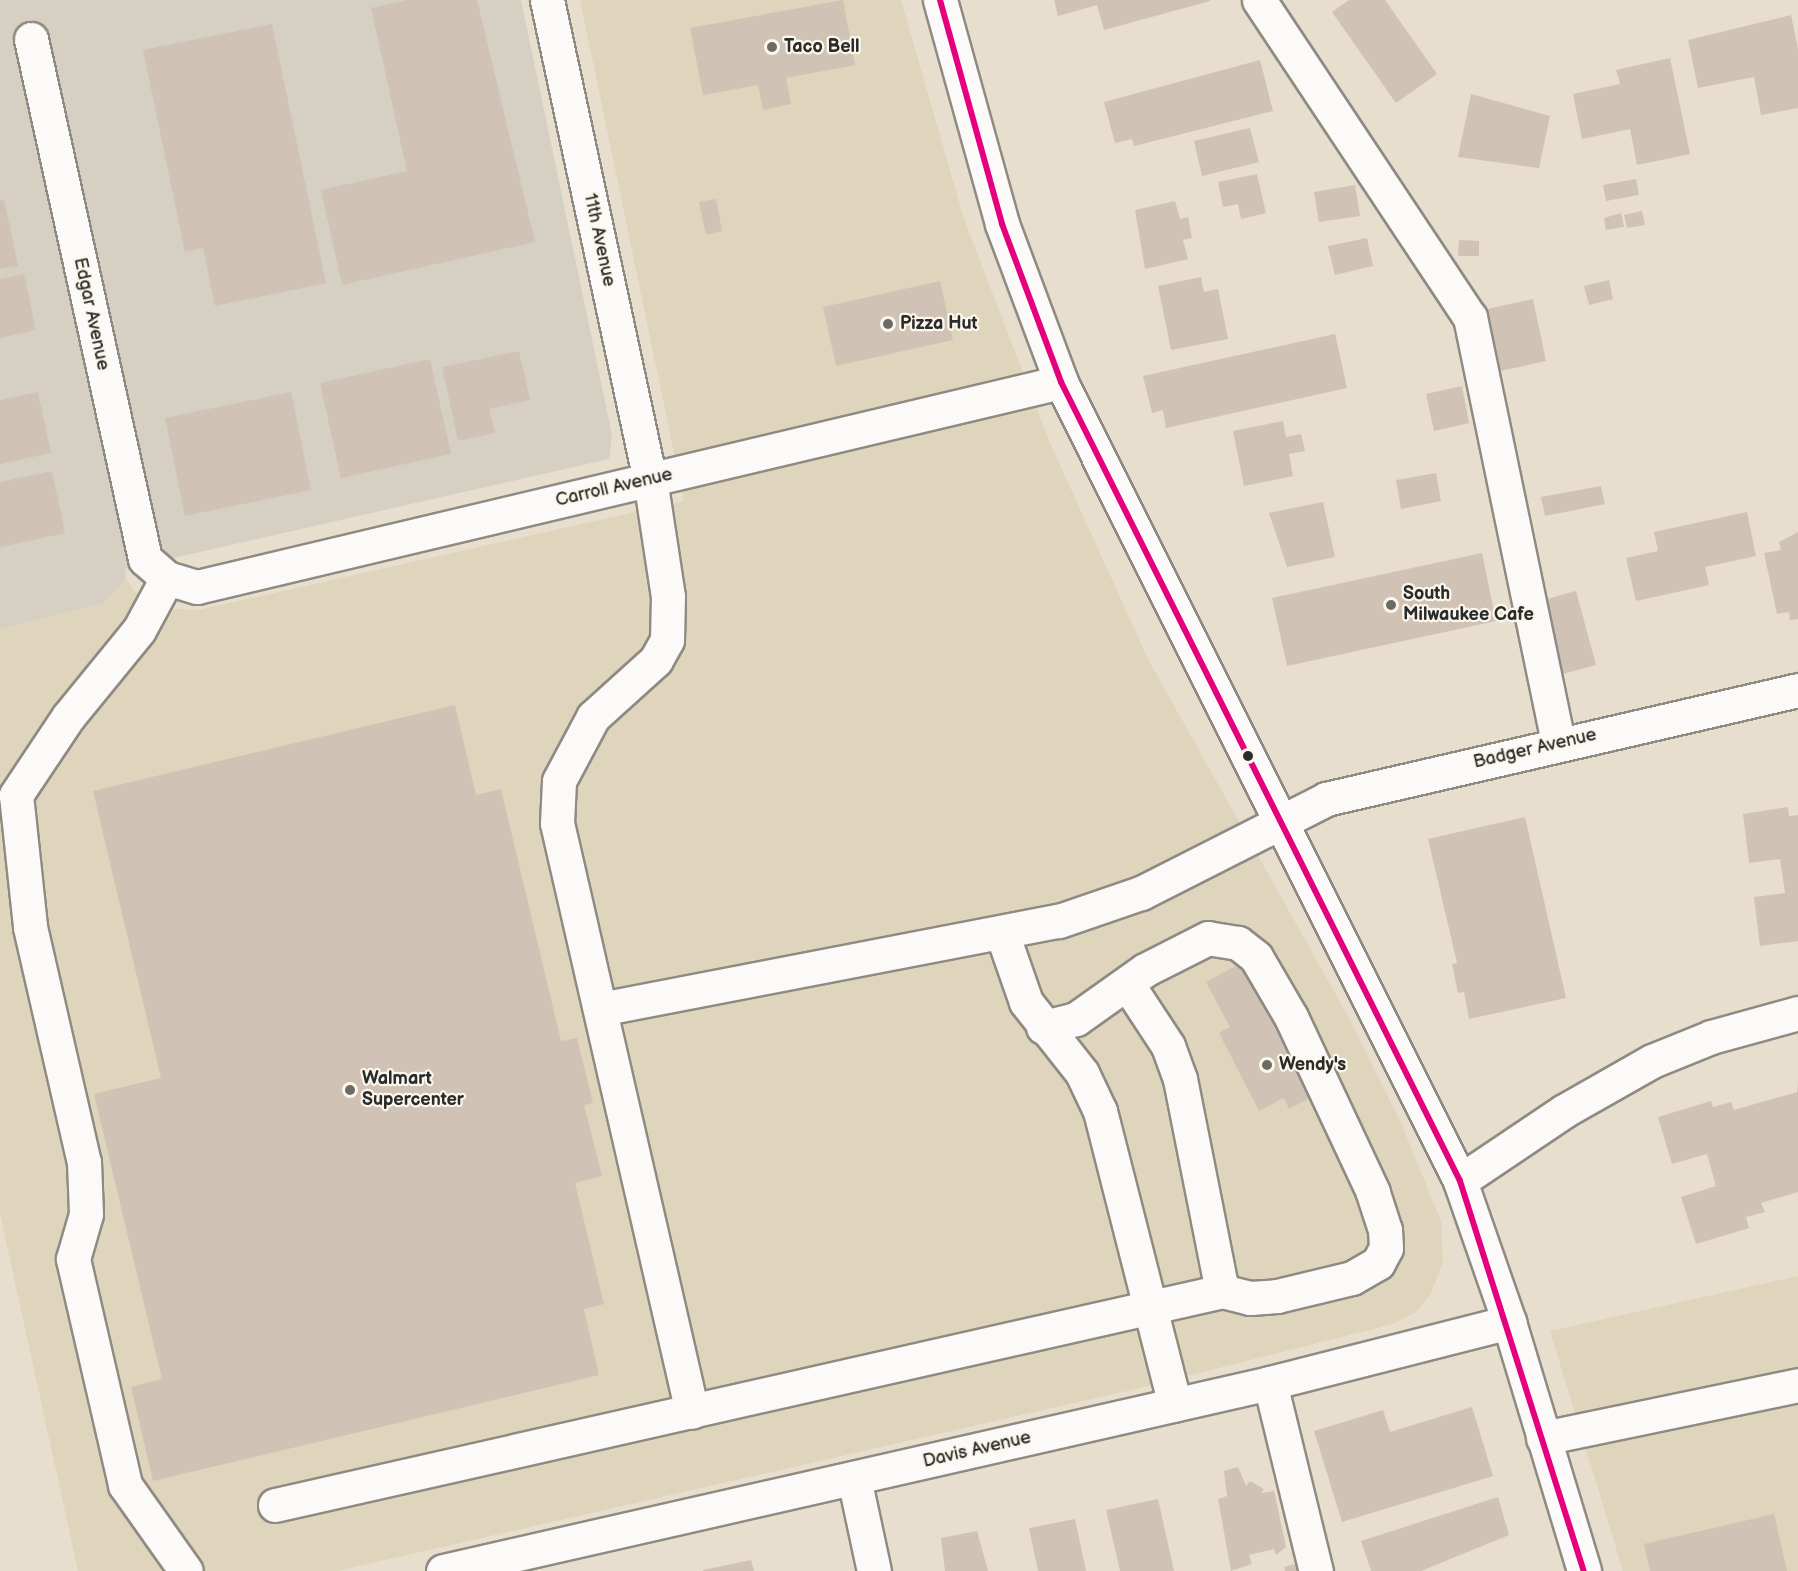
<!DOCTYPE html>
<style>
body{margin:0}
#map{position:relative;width:1798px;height:1571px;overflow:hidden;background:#e8dece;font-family:"Balsamiq Sans",sans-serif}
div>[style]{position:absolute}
.built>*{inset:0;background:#dfd5bd}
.industrial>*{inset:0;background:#d6d0c2}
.building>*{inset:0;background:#d0c2b4}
.roads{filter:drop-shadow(2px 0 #8f8a82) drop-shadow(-2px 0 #8f8a82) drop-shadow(0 2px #8f8a82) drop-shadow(0 -2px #8f8a82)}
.minor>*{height:33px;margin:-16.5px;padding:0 16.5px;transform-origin:16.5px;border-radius:16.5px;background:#fcfaf8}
.major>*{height:33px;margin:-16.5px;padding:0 16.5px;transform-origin:16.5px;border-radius:16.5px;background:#fcfaf8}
.bus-1>*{height:6px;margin:-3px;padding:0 3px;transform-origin:3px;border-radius:3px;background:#e5007d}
.dots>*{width:16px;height:16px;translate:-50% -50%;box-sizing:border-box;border:3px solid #fbf7ec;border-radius:50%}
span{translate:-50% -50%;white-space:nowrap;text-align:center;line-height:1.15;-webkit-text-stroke:4.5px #fbf7ec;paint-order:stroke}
.poi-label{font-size:18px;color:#2b2b2b;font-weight:700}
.left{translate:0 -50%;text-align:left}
.street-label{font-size:18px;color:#2b2b2b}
</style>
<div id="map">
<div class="built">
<i style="clip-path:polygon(580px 0,901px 0,964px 219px,1050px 443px,1148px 659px,1349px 1018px,1401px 1123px,1441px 1221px,1443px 1263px,1430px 1295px,1415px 1313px,1393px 1324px,1140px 1388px,337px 1571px,78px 1571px,0 1214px,0 629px,104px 603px,126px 579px,138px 596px,162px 608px,198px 610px,684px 501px)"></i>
<i style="clip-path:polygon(1798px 1276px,1798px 1571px,1623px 1571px,1550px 1331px)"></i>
</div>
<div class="industrial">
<i style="clip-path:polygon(0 0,521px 0,612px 435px,609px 459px,125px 569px,126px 579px,104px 603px,0 629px)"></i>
</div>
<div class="building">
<i style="clip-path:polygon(407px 0,477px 0,535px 242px,342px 285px,321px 190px,407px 171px,371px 8px)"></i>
<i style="clip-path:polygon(843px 0,855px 65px,786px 78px,791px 104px,763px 110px,758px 85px,703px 95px,690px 28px)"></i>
<i style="clip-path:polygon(1054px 0,1210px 0,1210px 1px,1104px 30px,1097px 5px,1058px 16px)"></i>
<i style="clip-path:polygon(1349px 0,1385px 0,1437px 74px,1396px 103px,1332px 12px)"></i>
<i style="clip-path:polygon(1791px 15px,1798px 49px,1798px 108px,1761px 115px,1754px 77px,1698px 88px,1688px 40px)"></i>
<i style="clip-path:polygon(272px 24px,326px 283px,215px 306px,203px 248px,185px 252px,143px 50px)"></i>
<i style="clip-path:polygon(1670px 58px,1690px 154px,1637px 165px,1630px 129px,1582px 139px,1573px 94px,1620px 84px,1616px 70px)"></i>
<i style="clip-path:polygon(1260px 60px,1273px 111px,1134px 146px,1132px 139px,1115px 143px,1104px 102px)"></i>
<i style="clip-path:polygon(1471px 94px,1550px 116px,1539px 168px,1458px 157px)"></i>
<i style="clip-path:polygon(1250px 128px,1259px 162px,1202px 176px,1194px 141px)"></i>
<i style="clip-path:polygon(1257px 174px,1266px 213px,1241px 219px,1238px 204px,1223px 207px,1218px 182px)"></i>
<i style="clip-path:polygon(1636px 179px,1639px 195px,1606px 201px,1603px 185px)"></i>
<i style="clip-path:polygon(1355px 185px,1360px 216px,1319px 222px,1314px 192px)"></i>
<i style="clip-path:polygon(4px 199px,18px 266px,0 269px,0 200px)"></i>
<i style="clip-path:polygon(716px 199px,722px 231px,706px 235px,699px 202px)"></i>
<i style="clip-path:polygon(1175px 201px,1180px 219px,1188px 217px,1192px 238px,1183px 240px,1188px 259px,1145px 269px,1135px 210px)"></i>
<i style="clip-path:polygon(1642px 211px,1645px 225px,1627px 228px,1624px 215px)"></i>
<i style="clip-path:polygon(1621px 213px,1624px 227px,1606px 230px,1604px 218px)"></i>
<i style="clip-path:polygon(1367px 238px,1373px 266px,1335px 275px,1328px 246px)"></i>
<i style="clip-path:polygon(1459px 240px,1479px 241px,1479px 256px,1458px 256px)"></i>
<i style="clip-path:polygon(24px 274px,36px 330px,0 338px,0 279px)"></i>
<i style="clip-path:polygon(1201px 277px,1204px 292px,1218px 289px,1228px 339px,1171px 350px,1158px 286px)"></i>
<i style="clip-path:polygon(1609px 280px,1613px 299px,1589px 305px,1584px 286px)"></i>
<i style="clip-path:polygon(940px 281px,953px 340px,836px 366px,823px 307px)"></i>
<i style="clip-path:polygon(1533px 299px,1546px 361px,1496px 372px,1483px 310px)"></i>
<i style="clip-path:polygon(1335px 334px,1347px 388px,1166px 428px,1163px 410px,1152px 413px,1143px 376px)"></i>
<i style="clip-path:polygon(519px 351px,530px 400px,489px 409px,495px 433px,458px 441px,442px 367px)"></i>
<i style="clip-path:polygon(430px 359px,451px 454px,341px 478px,320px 383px)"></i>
<i style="clip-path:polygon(1462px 386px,1469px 423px,1434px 431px,1426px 394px)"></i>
<i style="clip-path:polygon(38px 392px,51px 453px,0 464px,0 400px)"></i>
<i style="clip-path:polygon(291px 392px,311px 490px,185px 516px,165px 418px)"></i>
<i style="clip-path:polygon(1283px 421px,1286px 437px,1301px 434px,1305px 451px,1289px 454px,1293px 476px,1244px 486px,1233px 431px)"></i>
<i style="clip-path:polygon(52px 471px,65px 533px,0 547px,0 482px)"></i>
<i style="clip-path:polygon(1436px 473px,1441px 501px,1401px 509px,1396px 480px)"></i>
<i style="clip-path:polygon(1601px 486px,1605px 504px,1545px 516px,1541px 497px)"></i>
<i style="clip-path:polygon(1323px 502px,1335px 557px,1287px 567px,1269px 513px)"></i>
<i style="clip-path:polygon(1747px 512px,1756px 556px,1705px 567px,1709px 585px,1636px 601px,1626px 558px,1658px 551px,1654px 532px)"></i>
<i style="clip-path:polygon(1798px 532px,1798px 619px,1790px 620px,1789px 612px,1777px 614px,1764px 553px,1781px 550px,1779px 542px)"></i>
<i style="clip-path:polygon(1482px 553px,1496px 621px,1287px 666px,1272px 598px)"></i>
<i style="clip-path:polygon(1576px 591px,1596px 665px,1559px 675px,1540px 601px)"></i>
<i style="clip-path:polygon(455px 705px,476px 795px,501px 789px,561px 1041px,577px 1038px,593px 1103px,584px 1105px,602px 1176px,575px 1183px,604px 1304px,584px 1309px,599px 1375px,153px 1481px,131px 1387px,162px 1379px,94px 1094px,161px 1078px,93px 791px)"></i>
<i style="clip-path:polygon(1788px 807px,1789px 816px,1798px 815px,1798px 941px,1760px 946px,1754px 897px,1785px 893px,1780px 859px,1749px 863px,1743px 814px)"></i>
<i style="clip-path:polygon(1525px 817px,1566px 998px,1469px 1019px,1464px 992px,1458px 993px,1452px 964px,1457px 963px,1428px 839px)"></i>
<i style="clip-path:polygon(1241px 963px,1314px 1096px,1289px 1109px,1284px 1098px,1259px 1111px,1219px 1033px,1230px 1027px,1206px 982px)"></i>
<i style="clip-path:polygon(1798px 1083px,1798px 1192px,1761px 1203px,1765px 1212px,1746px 1217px,1749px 1228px,1696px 1244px,1681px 1197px,1716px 1186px,1707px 1154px,1672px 1164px,1658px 1117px,1711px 1101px,1713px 1107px,1731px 1102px,1734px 1110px,1797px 1092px)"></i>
<i style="clip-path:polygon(1472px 1407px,1493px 1476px,1342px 1522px,1314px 1431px,1383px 1410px,1390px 1432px)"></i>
<i style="clip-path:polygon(1238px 1467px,1246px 1486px,1250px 1481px,1264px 1489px,1261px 1493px,1274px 1491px,1286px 1547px,1276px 1555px,1274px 1549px,1249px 1555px,1252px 1564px,1231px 1571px,1218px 1499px,1227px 1496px,1224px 1471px)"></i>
<i style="clip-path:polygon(1498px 1497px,1509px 1535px,1421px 1571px,1371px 1571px,1361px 1541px)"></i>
<i style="clip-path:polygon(1158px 1499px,1174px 1571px,1120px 1571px,1106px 1510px)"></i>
<i style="clip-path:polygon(1774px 1514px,1787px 1571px,1650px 1571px,1644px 1544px)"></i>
<i style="clip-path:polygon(1075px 1519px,1086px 1571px,1038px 1571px,1029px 1528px)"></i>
<i style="clip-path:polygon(977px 1531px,988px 1571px,945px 1571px,941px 1538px)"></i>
<i style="clip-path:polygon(751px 1560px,754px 1571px,703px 1571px,703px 1570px)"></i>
<i style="clip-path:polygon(1298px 1563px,1301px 1571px,1285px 1571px,1284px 1567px)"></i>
</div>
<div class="roads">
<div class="minor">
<i style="left:547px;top:0;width:490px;rotate:77.9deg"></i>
<i style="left:650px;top:479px;width:118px;rotate:81.3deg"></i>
<i style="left:668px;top:596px;width:44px;rotate:91.3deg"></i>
<i style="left:667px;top:640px;width:23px;rotate:119deg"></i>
<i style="left:656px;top:660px;width:85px;rotate:137.9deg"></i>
<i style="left:593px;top:717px;width:72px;rotate:118deg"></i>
<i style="left:559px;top:781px;width:42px;rotate:92.7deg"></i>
<i style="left:557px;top:823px;width:604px;rotate:77.09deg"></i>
<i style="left:1259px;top:0;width:381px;rotate:56.4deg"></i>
<i style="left:1470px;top:317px;width:435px;rotate:78.3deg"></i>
<i style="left:31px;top:39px;width:532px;rotate:77.63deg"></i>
<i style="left:145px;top:559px;width:29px;rotate:41deg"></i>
<i style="left:167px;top:578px;width:31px;rotate:17deg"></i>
<i style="left:197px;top:587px;width:888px;rotate:-13.35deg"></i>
<i style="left:167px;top:578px;width:59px;rotate:118.3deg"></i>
<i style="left:139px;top:630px;width:112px;rotate:129.2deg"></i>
<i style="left:68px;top:717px;width:94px;rotate:123.7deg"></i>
<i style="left:16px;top:795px;width:133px;rotate:83.9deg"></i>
<i style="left:30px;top:927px;width:241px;rotate:77.1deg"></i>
<i style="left:84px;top:1162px;width:52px;rotate:87.8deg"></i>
<i style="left:86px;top:1214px;width:47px;rotate:106.1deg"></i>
<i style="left:73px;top:1259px;width:232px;rotate:77deg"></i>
<i style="left:125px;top:1485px;width:105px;rotate:54.7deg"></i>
<i style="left:1002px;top:933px;width:73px;rotate:70.8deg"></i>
<i style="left:1026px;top:1002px;width:90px;rotate:51.7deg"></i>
<i style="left:1082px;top:1073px;width:42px;rotate:64.7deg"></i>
<i style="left:1100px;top:1111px;width:303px;rotate:75.7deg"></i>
<i style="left:1128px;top:985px;width:73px;rotate:56.7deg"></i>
<i style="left:1168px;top:1046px;width:35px;rotate:70deg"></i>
<i style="left:1180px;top:1079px;width:216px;rotate:78.8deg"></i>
<i style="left:600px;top:1009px;width:467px;rotate:-10.9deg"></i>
<i style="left:1059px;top:921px;width:87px;rotate:-18.9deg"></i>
<i style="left:1141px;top:893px;width:208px;rotate:-26.9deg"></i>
<i style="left:1326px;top:799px;width:484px;rotate:-13deg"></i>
<i style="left:1460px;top:1181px;width:125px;rotate:-33.9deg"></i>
<i style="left:1564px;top:1111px;width:101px;rotate:-29.6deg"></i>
<i style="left:1652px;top:1061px;width:64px;rotate:-22.1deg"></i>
<i style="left:1711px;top:1037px;width:90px;rotate:-15.4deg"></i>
<i style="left:1270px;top:1383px;width:194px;rotate:76.3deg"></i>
<i style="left:1543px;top:1438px;width:260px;rotate:-11.7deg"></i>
<i style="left:854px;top:1478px;width:95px;rotate:77.9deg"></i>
<i style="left:275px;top:1505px;width:971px;rotate:-12.73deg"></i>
<i style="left:1222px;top:1291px;width:29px;rotate:14deg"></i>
<i style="left:1250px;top:1298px;width:27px;rotate:-4deg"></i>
<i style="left:1277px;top:1296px;width:77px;rotate:-13.5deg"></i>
<i style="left:1352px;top:1278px;width:30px;rotate:-30deg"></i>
<i style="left:1378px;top:1263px;width:17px;rotate:-62deg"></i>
<i style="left:1386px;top:1248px;width:18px;rotate:-93deg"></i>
<i style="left:1385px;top:1230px;width:40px;rotate:-108deg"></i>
<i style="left:1373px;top:1192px;width:193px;rotate:-115.1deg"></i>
<i style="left:1291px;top:1017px;width:69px;rotate:-120.3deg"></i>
<i style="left:1256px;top:957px;width:23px;rotate:-142deg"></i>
<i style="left:1238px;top:943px;width:30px;rotate:-171deg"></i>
<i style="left:1208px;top:938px;width:71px;rotate:153.1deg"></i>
<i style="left:1145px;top:970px;width:85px;rotate:144.6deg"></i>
<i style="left:1076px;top:1019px;width:34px;rotate:166deg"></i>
<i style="left:443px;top:1571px;width:848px;rotate:-12.81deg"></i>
<i style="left:1270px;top:1383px;width:247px;rotate:-14.3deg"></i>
</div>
<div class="major">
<i style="left:940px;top:0;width:232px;rotate:74.5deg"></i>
<i style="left:1002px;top:224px;width:169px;rotate:69.5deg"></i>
<i style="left:1061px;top:382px;width:893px;rotate:63.46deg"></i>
<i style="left:1460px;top:1181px;width:149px;rotate:70.8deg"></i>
<i style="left:1509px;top:1322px;width:260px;rotate:73.2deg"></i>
</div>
</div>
<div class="bus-1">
<i style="left:940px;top:0;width:232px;rotate:74.5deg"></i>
<i style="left:1002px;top:224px;width:169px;rotate:69.5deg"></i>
<i style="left:1061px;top:382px;width:893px;rotate:63.46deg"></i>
<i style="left:1460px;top:1181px;width:409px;rotate:72.4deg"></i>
</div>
<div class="dots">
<i style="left:772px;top:47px;background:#6d6a64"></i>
<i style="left:888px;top:324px;background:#6d6a64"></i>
<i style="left:1391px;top:605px;background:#6d6a64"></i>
<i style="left:1248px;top:756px;background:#2b2b2b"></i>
<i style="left:1267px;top:1065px;background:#6d6a64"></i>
<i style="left:350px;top:1090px;background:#6d6a64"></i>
</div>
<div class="poi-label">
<span class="left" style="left:784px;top:47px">Taco Bell</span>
<span class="left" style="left:900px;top:324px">Pizza Hut</span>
<span class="left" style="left:1403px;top:605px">South<br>Milwaukee Cafe</span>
<span class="left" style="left:1279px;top:1065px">Wendy's</span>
<span class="left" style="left:362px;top:1090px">Walmart<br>Supercenter</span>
</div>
<div class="street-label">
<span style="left:599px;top:240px;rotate:78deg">11th Avenue</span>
<span style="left:91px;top:314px;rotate:78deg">Edgar Avenue</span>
<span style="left:614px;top:488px;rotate:-13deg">Carroll Avenue</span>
<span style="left:1535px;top:749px;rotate:-13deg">Badger Avenue</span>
<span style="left:977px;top:1450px;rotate:-13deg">Davis Avenue</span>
</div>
</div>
